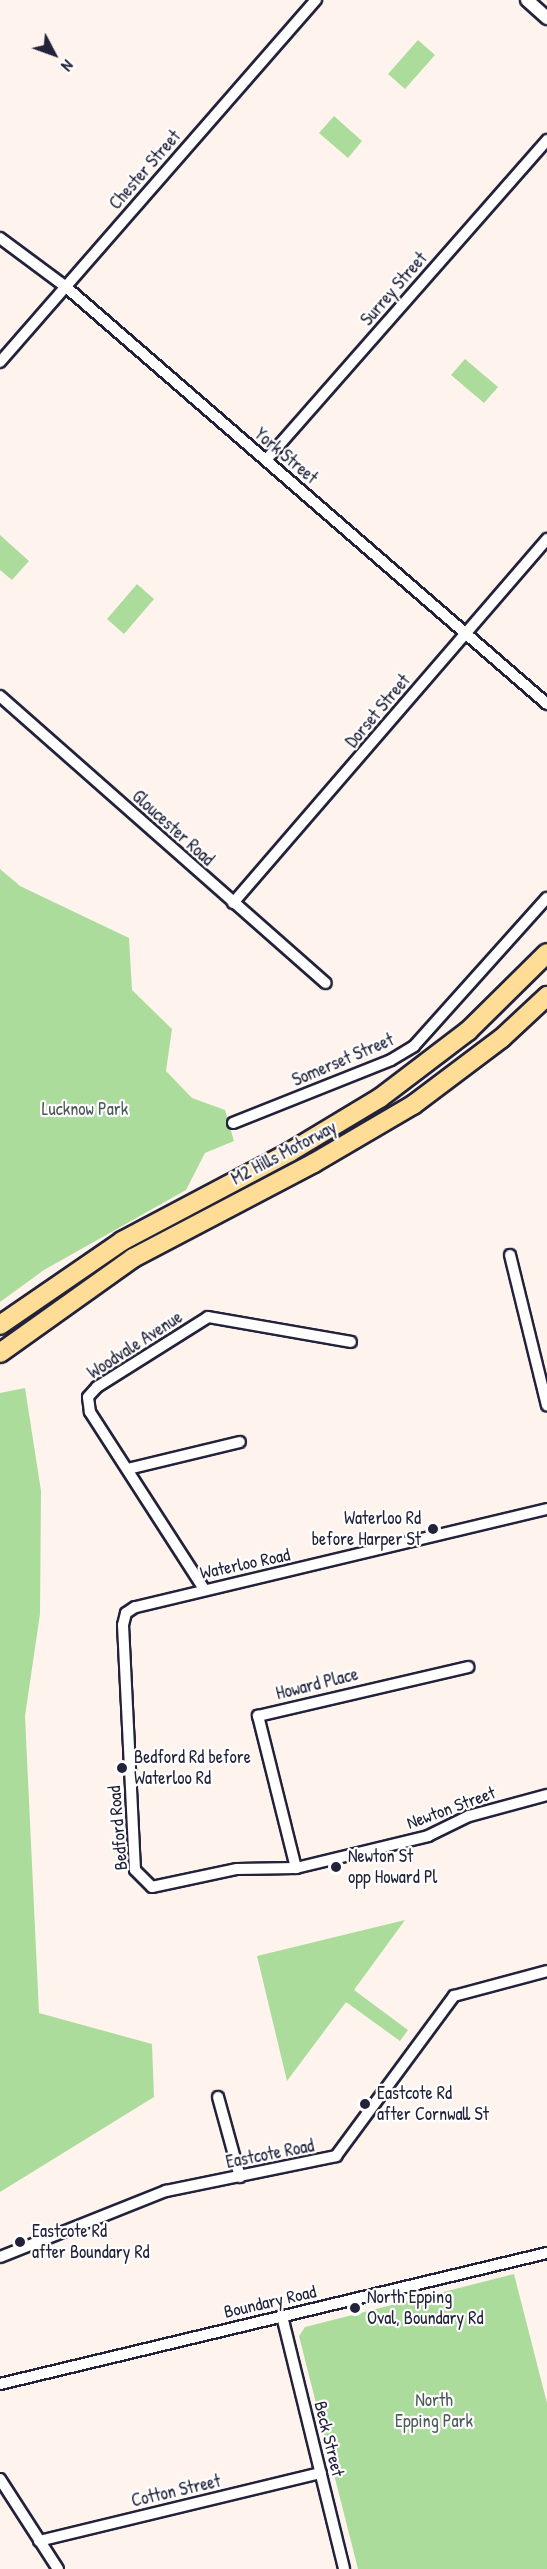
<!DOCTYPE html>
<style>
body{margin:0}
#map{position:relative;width:547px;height:2569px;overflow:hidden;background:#fef4ed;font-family:"Patrick Hand",sans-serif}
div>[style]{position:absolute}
.green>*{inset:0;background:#acdc9b}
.roads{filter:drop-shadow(2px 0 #22223b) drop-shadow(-2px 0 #22223b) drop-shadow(0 2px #22223b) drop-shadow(0 -2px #22223b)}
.minor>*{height:10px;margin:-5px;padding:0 5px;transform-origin:5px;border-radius:5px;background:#fff}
.tertiary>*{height:12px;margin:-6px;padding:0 6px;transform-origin:6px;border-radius:6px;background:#fff}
.motorway>*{height:18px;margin:-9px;padding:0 9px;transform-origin:9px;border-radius:9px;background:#ffdd96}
.dots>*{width:16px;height:16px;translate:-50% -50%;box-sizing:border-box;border:3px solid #fff;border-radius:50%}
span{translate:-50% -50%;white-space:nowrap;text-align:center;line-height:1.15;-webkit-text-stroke:4.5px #fff;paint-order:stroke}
.street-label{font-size:18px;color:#22223b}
.park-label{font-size:18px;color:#4b5a58}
.poi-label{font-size:18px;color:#22223b}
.right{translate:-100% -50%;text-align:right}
.left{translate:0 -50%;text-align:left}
.north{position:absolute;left:24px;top:24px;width:60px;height:60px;-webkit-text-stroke:4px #fff;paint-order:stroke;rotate:131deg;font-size:16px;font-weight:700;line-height:24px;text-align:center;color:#22223b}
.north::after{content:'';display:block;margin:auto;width:21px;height:27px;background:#22223b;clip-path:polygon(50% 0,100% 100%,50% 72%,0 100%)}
</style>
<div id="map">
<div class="green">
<i style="clip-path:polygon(418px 40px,435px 55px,405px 89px,388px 74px)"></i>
<i style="clip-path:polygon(334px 116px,362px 141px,348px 158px,319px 133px)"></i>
<i style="clip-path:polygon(465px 359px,498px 387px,484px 403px,451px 375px)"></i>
<i style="clip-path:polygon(0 535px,29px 561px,12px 580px,0 570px)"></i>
<i style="clip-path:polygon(137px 584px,154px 599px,124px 634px,107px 619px)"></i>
<i style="clip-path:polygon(0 869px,20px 886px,129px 938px,132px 990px,172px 1029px,166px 1071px,192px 1098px,225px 1110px,234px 1141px,205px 1153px,186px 1190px,44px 1270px,0 1302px)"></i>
<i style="clip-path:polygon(25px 1388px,41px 1491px,40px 1614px,25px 1716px,39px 2013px,152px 2044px,154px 2097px,0 2192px,0 1393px)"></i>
<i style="clip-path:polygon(405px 1920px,354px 1990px,408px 2030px,400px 2041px,346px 2002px,287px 2081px,257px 1956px)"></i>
<i style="clip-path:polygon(514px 2274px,547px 2403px,547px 2569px,358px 2569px,299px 2336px,305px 2327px)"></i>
</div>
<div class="roads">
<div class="minor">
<i style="left:0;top:238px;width:82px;rotate:36.6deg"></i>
<i style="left:66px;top:287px;width:637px;rotate:40.92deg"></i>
<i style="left:0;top:362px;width:481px;rotate:-48.9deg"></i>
<i style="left:266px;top:460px;width:426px;rotate:-48.7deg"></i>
<i style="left:0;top:696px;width:434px;rotate:41.4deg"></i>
<i style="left:233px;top:903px;width:481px;rotate:-49.2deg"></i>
<i style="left:233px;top:1123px;width:170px;rotate:-21.7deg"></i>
<i style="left:391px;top:1060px;width:27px;rotate:-31deg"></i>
<i style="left:414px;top:1046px;width:199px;rotate:-48.1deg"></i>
<i style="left:510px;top:1255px;width:155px;rotate:76.2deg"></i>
<i style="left:128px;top:1469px;width:115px;rotate:-13.6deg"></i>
<i style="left:547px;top:1509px;width:423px;rotate:166.6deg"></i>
<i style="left:135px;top:1607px;width:11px;rotate:146deg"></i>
<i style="left:126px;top:1613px;width:12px;rotate:104deg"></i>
<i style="left:123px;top:1625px;width:245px;rotate:87.2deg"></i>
<i style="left:135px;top:1870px;width:24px;rotate:45deg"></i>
<i style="left:152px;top:1887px;width:87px;rotate:-12deg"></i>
<i style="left:237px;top:1869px;width:59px;rotate:-1deg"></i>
<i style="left:296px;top:1868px;width:136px;rotate:-13.6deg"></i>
<i style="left:428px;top:1836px;width:46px;rotate:-26deg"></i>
<i style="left:469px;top:1816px;width:81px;rotate:-15.1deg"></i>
<i style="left:204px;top:1589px;width:211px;rotate:-122.8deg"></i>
<i style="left:90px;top:1412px;width:15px;rotate:-98deg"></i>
<i style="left:88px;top:1397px;width:13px;rotate:-48deg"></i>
<i style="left:97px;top:1387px;width:131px;rotate:-32.2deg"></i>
<i style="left:208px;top:1317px;width:145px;rotate:9.9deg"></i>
<i style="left:296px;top:1868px;width:157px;rotate:-104deg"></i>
<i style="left:258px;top:1716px;width:216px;rotate:-13.1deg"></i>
<i style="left:218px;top:2097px;width:83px;rotate:74.6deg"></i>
<i style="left:0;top:2257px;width:179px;rotate:-21.7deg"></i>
<i style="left:166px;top:2191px;width:174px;rotate:-11.6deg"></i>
<i style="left:336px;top:2156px;width:199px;rotate:-53.6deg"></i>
<i style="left:454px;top:1996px;width:96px;rotate:-15deg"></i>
<i style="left:282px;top:2316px;width:260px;rotate:76.2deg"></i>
<i style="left:0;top:2384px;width:562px;rotate:-13.47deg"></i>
<i style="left:0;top:2479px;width:107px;rotate:57.2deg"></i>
<i style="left:39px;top:2541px;width:290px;rotate:-13.6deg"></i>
</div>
<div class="tertiary">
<i style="left:527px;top:0;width:27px;rotate:42deg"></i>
</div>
<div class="motorway">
<i style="left:0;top:1325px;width:148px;rotate:-34.5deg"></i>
<i style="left:122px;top:1241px;width:190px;rotate:-27.9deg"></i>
<i style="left:290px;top:1152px;width:105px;rotate:-31deg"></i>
<i style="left:380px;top:1098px;width:111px;rotate:-37.3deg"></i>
<i style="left:468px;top:1031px;width:111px;rotate:-44.6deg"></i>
<i style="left:0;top:1353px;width:163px;rotate:-35.5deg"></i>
<i style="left:133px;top:1258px;width:204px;rotate:-27.7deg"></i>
<i style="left:314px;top:1163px;width:115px;rotate:-30.4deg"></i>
<i style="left:413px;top:1105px;width:111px;rotate:-37deg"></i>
<i style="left:502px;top:1038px;width:62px;rotate:-43deg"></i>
</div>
</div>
<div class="dots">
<i style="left:433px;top:1529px;background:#22223b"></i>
<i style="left:122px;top:1768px;background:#22223b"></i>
<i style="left:336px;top:1867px;background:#22223b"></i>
<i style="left:365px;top:2104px;background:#22223b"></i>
<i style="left:20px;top:2242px;background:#22223b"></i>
<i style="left:355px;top:2308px;background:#22223b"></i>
</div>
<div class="street-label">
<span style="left:145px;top:170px;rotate:-49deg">Chester Street</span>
<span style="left:394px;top:289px;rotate:-49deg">Surrey Street</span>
<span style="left:286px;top:456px;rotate:40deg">York Street</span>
<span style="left:378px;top:711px;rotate:-50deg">Dorset Street</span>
<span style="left:173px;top:828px;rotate:42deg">Gloucester Road</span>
<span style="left:343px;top:1060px;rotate:-23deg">Somerset Street</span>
<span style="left:284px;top:1153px;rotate:-28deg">M2 Hills Motorway</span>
<span style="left:135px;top:1345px;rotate:-33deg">Woodvale Avenue</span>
<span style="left:245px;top:1564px;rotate:-12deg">Waterloo Road</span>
<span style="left:317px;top:1684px;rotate:-14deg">Howard Place</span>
<span style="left:451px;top:1808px;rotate:-20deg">Newton Street</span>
<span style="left:118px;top:1828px;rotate:-95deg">Bedford Road</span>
<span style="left:270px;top:2154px;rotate:-11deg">Eastcote Road</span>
<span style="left:270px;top:2302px;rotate:-13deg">Boundary Road</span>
<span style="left:329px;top:2439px;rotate:76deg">Beck Street</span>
<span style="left:176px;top:2491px;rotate:-13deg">Cotton Street</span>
</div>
<div class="park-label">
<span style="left:85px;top:1109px">Lucknow Park</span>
<span style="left:434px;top:2411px">North<br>Epping Park</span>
</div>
<div class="poi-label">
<span class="right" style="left:421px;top:1529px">Waterloo Rd<br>before Harper St</span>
<span class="left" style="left:134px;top:1768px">Bedford Rd before<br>Waterloo Rd</span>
<span class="left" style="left:348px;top:1867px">Newton St<br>opp Howard Pl</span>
<span class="left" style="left:377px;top:2104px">Eastcote Rd<br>after Cornwall St</span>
<span class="left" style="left:32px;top:2242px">Eastcote Rd<br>after Boundary Rd</span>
<span class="left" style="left:367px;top:2308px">North Epping<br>Oval, Boundary Rd</span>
</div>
<div class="north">N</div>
</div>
